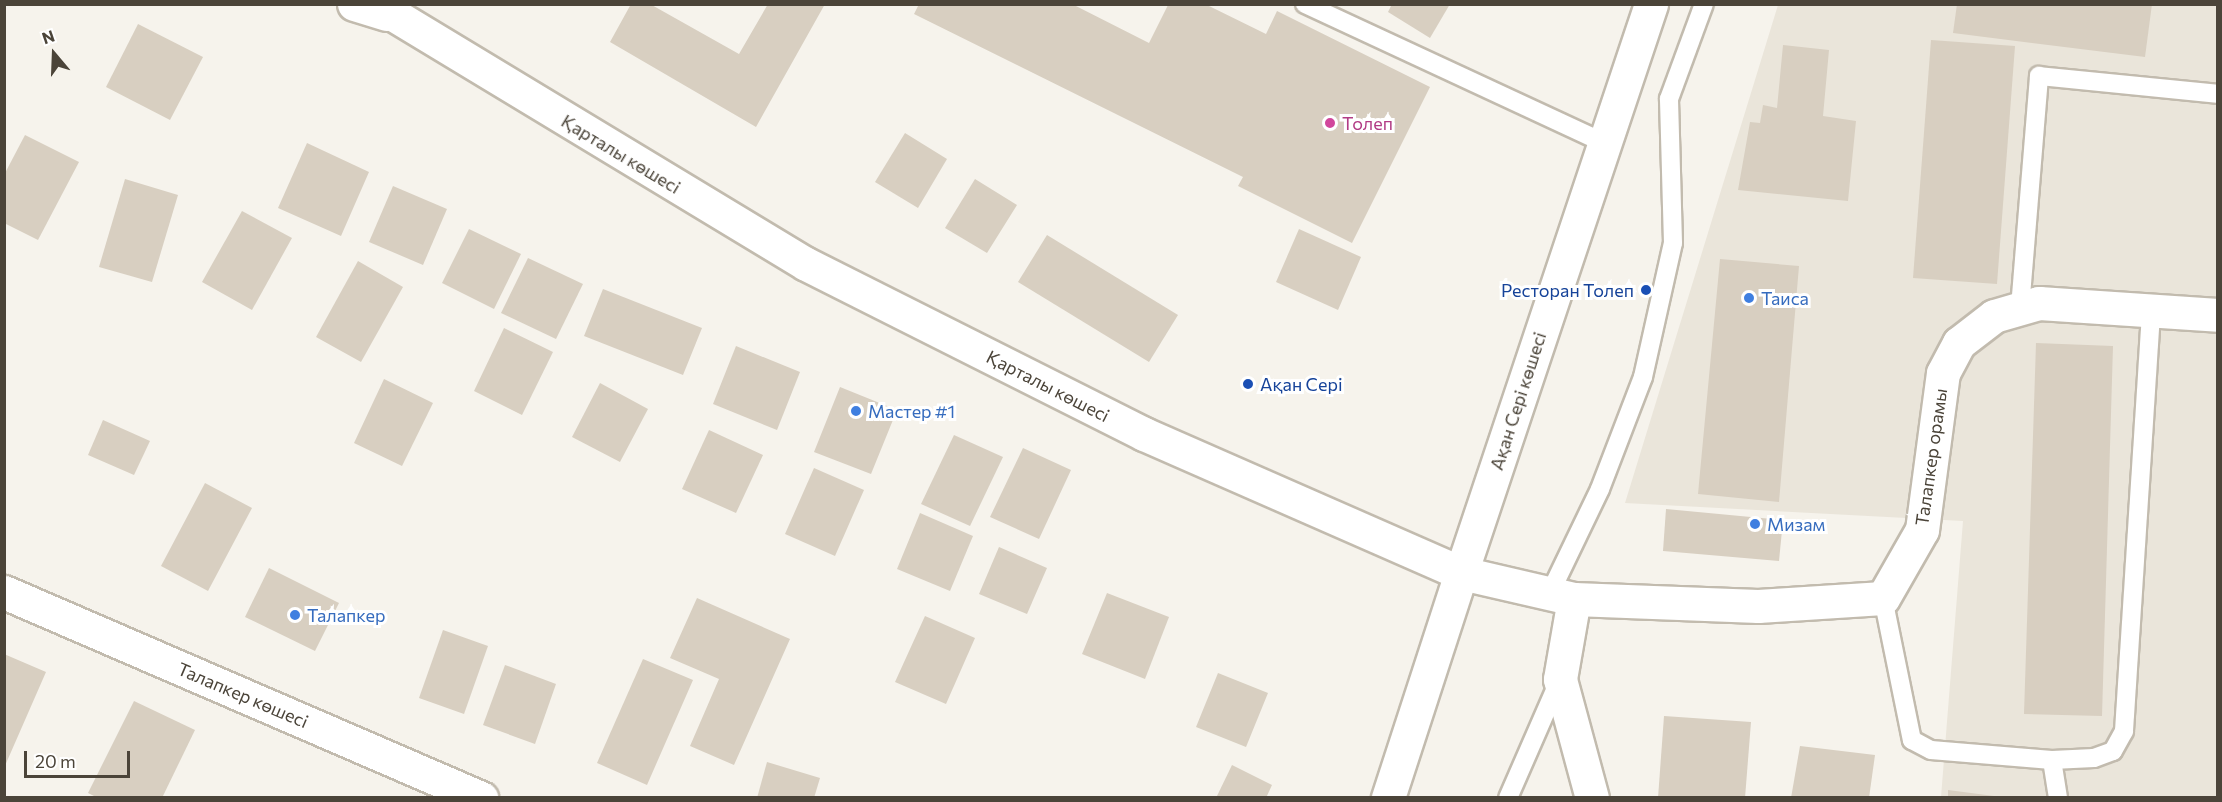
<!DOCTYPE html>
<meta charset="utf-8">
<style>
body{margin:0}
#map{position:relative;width:2222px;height:802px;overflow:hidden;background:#f6f3ec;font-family:Commissioner,sans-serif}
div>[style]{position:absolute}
.residential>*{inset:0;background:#eae5da}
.building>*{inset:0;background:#d8cfc1}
.roads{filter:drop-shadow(2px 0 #c2bbae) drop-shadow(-2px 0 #c2bbae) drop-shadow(0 2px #c2bbae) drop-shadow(0 -2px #c2bbae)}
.service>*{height:18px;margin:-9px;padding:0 9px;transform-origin:9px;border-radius:9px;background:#fff}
.minor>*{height:33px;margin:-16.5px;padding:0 16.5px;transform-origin:16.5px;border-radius:16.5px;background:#fff}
.tertiary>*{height:33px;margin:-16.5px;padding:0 16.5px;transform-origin:16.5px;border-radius:16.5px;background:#fff}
.dots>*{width:16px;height:16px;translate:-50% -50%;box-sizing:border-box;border:3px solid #fff;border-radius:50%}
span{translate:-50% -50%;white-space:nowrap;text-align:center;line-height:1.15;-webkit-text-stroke:6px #fff;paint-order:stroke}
.hotel-label{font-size:18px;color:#b23c85}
.left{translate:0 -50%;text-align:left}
.street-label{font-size:18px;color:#4b4439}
.transit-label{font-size:18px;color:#164399}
.right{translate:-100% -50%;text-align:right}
.shop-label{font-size:18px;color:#366cbe}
.frame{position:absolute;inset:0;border:6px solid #4b4439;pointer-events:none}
.north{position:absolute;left:24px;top:24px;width:60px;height:60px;-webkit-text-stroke:4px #fff;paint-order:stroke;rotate:341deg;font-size:16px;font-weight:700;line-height:24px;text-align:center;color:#4b4439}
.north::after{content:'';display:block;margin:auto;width:21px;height:27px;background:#4b4439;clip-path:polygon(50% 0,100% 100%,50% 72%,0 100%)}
.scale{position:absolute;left:24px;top:751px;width:106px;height:27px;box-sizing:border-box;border:3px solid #4b4439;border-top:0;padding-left:8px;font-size:18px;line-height:21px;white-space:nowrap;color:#4b4439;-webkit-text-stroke:4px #fff;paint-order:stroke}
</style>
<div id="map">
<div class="residential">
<i style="clip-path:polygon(1778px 5px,2217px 5px,2217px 797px,1941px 797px,1963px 521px,1625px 503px)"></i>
</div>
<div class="building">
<i style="clip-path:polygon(631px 4px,650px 4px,739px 54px,768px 4px,825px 4px,756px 127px,610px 42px)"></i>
<i style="clip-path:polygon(919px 4px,1072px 4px,1149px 43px,1168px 5px,1207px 5px,1266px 34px,1277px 11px,1430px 87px,1352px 243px,1238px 186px,1243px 177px,914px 14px)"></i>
<i style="clip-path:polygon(1392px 4px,1450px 4px,1430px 38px,1388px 12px)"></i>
<i style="clip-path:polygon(1957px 4px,2152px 4px,2145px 57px,1953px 33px)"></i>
<i style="clip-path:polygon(138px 24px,203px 57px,170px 120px,106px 87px)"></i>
<i style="clip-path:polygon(1931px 40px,2015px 46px,1997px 284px,1913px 278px)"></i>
<i style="clip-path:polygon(1783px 45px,1829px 50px,1823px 116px,1856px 121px,1848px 201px,1738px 190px,1750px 122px,1760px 123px,1763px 105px,1777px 108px)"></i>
<i style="clip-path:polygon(905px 133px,947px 159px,918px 208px,875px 182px)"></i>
<i style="clip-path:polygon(25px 135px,79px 162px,38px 240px,4px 223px,4px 175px)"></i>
<i style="clip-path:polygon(307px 143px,369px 172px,341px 236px,278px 208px)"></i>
<i style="clip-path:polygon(125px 179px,178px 195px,152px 282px,99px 267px)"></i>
<i style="clip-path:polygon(975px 179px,1017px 205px,987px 253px,945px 228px)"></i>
<i style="clip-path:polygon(393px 186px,447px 209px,423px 265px,369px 242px)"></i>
<i style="clip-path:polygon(242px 211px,292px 238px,252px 310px,202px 282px)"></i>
<i style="clip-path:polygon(469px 229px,521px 254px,494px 309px,442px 283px)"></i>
<i style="clip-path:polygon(1299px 229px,1361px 257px,1338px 310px,1276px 282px)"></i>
<i style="clip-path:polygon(1047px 235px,1178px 315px,1149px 362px,1018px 282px)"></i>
<i style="clip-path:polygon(528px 258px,583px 284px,556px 339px,501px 313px)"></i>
<i style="clip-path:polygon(1720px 259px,1799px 266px,1779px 502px,1698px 494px)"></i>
<i style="clip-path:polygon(358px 261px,403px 287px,361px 362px,316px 337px)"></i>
<i style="clip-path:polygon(603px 289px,702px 328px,683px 375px,584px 336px)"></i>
<i style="clip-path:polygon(504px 328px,553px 352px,522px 415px,474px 391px)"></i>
<i style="clip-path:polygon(2036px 343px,2113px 346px,2102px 716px,2024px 714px)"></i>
<i style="clip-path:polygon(736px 346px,800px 372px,777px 430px,713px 404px)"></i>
<i style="clip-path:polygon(384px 379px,433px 403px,402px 466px,354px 443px)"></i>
<i style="clip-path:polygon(600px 383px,648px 409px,620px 462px,572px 437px)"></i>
<i style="clip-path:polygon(840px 387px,897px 410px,871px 474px,814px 452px)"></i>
<i style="clip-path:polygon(103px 420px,150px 441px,134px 475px,88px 455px)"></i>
<i style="clip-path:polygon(709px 430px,763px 455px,736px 513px,682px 489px)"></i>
<i style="clip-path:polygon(954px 435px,1003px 457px,970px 526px,921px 504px)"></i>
<i style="clip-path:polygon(1023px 448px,1071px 470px,1039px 539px,990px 517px)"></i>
<i style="clip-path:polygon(814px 468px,864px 490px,835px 556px,785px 534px)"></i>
<i style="clip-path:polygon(205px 483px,252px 508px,208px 591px,161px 566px)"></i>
<i style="clip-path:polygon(1666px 509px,1783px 520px,1779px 561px,1663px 551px)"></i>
<i style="clip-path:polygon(920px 513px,973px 536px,950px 591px,897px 569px)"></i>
<i style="clip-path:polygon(999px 547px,1047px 568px,1027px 614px,979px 594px)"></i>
<i style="clip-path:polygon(269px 568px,339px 603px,315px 651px,245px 617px)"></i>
<i style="clip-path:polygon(1107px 593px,1169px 617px,1145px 679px,1082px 654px)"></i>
<i style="clip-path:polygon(697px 598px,790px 639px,734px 765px,690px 746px,719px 679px,670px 658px)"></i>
<i style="clip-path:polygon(925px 616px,975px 638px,946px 704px,895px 682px)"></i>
<i style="clip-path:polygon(443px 630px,488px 646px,464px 714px,419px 698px)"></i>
<i style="clip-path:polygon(4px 654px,46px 672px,4px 768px)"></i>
<i style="clip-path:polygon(643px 659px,693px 680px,647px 785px,597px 763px)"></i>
<i style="clip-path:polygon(505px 665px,556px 684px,535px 744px,483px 725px)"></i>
<i style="clip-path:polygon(1218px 673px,1268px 693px,1246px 747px,1196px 727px)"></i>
<i style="clip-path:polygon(134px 701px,195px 730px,162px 798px,98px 798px,88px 793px)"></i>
<i style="clip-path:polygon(1664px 716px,1751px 722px,1745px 798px,1658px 798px)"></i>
<i style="clip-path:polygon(1800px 746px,1875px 755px,1869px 798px,1791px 798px)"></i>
<i style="clip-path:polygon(767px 762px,820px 778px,814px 798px,757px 798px)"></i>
<i style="clip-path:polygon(1232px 765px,1272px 785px,1266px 798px,1216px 798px)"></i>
<i style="clip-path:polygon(1948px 790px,1994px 796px,1994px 798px,1948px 798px)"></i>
</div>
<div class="roads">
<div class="service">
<i style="left:1305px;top:4px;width:330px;rotate:24.9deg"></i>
<i style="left:2020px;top:308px;width:233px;rotate:-85.3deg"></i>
<i style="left:2039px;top:76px;width:180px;rotate:5.7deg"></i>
<i style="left:1550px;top:593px;width:115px;rotate:-64.3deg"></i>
<i style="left:1600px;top:489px;width:120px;rotate:-69deg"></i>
<i style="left:1643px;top:377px;width:137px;rotate:-77.4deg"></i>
<i style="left:1673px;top:243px;width:144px;rotate:-91.6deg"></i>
<i style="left:1669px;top:99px;width:101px;rotate:-69.8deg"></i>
<i style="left:1883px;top:598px;width:145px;rotate:78.5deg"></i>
<i style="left:1912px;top:740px;width:21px;rotate:28deg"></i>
<i style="left:1931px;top:750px;width:121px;rotate:4.7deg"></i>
<i style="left:2052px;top:760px;width:42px;rotate:-2.7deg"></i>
<i style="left:2094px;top:758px;width:20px;rotate:-20deg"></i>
<i style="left:2113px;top:751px;width:23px;rotate:-61deg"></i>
<i style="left:2124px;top:731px;width:423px;rotate:-86.3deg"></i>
<i style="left:2052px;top:760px;width:38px;rotate:81deg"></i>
<i style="left:1508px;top:798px;width:128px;rotate:-66.4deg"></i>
</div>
<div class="minor">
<i style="left:354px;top:4px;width:34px;rotate:17deg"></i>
<i style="left:4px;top:592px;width:520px;rotate:23.36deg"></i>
<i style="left:1574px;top:599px;width:184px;rotate:2.2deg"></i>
<i style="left:1758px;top:606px;width:125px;rotate:-3.7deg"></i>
<i style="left:1883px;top:598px;width:78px;rotate:-60.2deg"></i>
<i style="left:1922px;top:530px;width:158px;rotate:-82.4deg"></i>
<i style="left:1943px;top:373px;width:34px;rotate:-62deg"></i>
<i style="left:1959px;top:343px;width:44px;rotate:-37.6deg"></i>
<i style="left:1994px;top:316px;width:47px;rotate:-16.1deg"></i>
<i style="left:2039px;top:303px;width:179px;rotate:3.8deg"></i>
<i style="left:1592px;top:798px;width:123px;rotate:-105.1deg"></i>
<i style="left:1560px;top:679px;width:81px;rotate:-80.1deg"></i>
<i style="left:1574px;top:599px;width:116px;rotate:-167deg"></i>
<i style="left:1461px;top:573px;width:600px;rotate:-71.53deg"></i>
</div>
<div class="tertiary">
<i style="left:376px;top:4px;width:502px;rotate:31.16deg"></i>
<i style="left:806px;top:264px;width:378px;rotate:26.7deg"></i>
<i style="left:1144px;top:434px;width:346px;rotate:23.7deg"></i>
<i style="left:1461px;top:573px;width:237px;rotate:108deg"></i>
</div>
</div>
<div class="dots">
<i style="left:1330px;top:123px;background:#d1479c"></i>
<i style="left:1646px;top:290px;background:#1a4fb4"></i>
<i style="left:1749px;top:298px;background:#3f7fe0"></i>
<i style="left:1248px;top:384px;background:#1a4fb4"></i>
<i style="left:856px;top:411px;background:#3f7fe0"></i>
<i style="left:1755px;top:524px;background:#3f7fe0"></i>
<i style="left:295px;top:615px;background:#3f7fe0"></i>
</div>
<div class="hotel-label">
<span class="left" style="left:1342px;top:123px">Толеп</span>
</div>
<div class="street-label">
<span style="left:621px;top:154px;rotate:31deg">Қарталы көшесі</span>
<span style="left:1048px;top:386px;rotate:27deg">Қарталы көшесі</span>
<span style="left:1518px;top:401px;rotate:-72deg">Ақан Сері көшесі</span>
<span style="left:1931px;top:457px;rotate:-82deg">Талапкер орамы</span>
<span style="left:243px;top:695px;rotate:23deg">Талапкер көшесі</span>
</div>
<div class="transit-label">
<span class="right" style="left:1634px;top:290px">Ресторан Толеп</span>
<span class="left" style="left:1260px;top:384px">Ақан Серi</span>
</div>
<div class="shop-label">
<span class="left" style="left:1761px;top:298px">Таиса</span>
<span class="left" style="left:868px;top:411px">Мастер #1</span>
<span class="left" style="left:1767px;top:524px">Мизам</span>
<span class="left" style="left:307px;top:615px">Талапкер</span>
</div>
<div class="frame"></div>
<div class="north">N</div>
<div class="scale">20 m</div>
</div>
